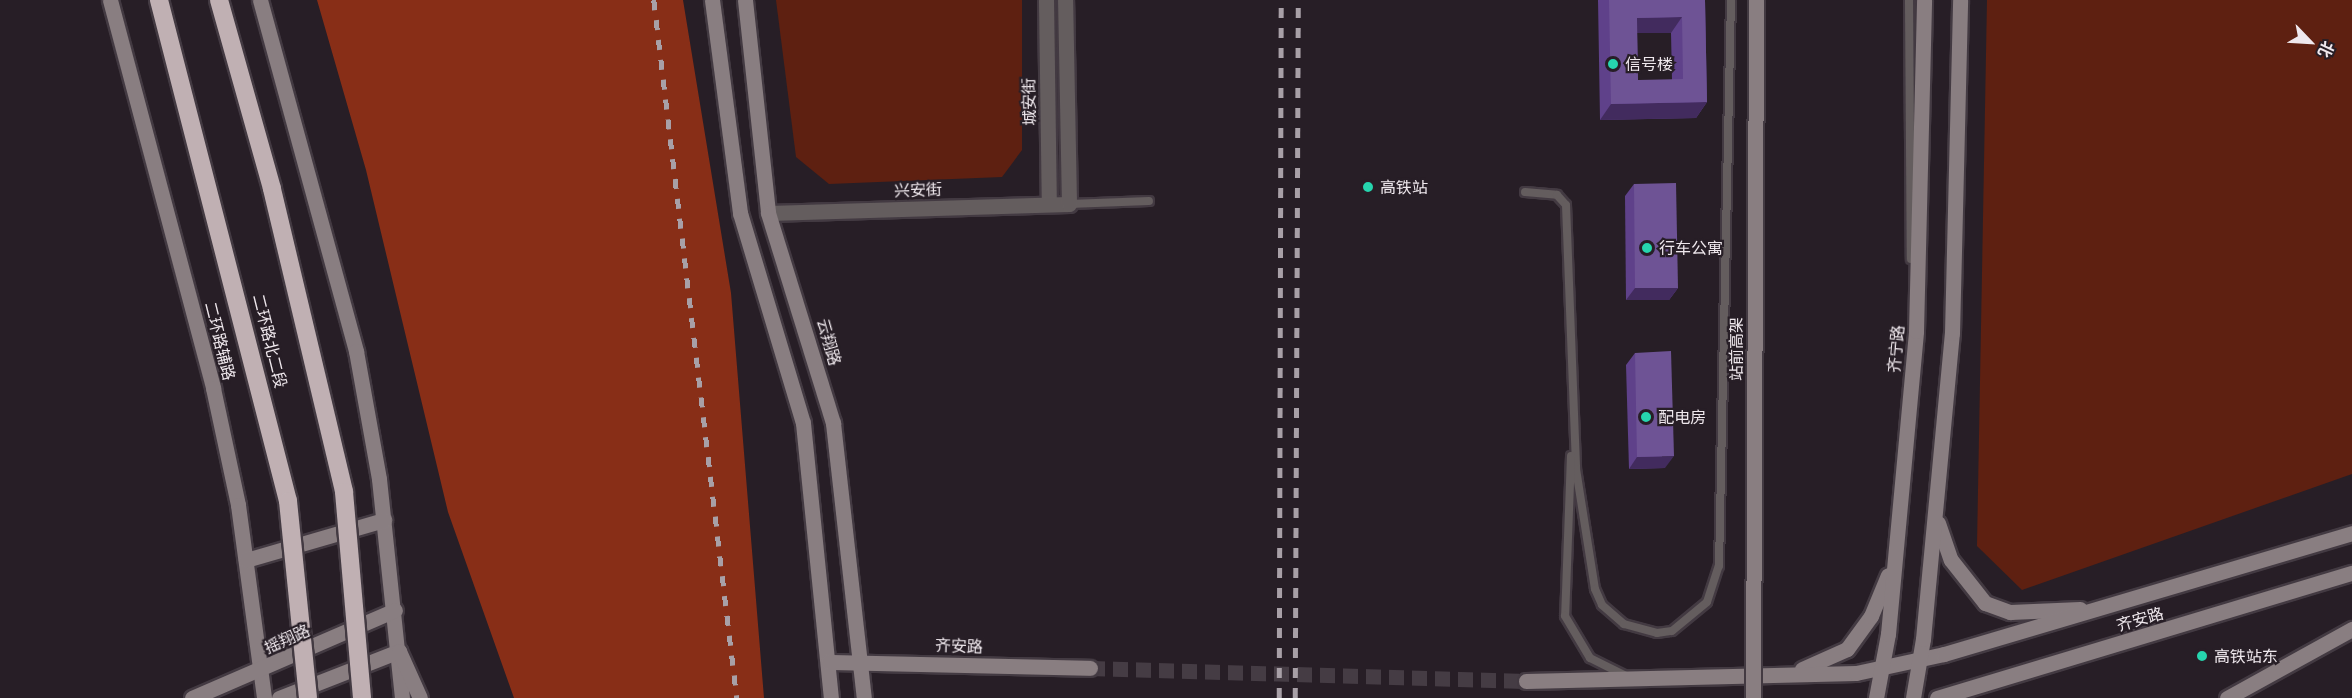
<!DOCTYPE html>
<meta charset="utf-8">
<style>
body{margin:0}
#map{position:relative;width:2352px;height:698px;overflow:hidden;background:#271e26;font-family:"Exo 2","Noto Sans SC",sans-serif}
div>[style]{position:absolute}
.green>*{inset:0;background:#5e2011}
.forest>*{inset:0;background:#882e17}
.secondary-tunnel>*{height:15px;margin-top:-7.5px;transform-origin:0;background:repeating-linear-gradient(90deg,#453c44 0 15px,transparent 0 23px)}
.roads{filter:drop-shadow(2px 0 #433a42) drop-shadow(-2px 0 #433a42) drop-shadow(0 2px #433a42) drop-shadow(0 -2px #433a42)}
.lane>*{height:8px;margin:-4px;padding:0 4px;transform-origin:4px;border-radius:4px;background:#645d5e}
.street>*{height:15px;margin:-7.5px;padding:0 7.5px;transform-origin:7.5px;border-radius:7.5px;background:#645d5e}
.secondary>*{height:15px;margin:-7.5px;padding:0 7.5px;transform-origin:7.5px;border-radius:7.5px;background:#897e81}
.rail>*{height:4.5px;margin-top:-2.25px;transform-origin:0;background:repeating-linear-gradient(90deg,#a8a0a7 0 10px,transparent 0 20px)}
.bridges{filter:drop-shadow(2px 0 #433a42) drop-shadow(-2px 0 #433a42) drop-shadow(0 2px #433a42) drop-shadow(0 -2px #433a42)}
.secondary-bridge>*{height:15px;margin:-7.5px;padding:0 7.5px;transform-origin:7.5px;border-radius:7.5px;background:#897e81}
.highway-bridge>*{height:18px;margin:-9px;padding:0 9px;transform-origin:9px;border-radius:9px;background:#c0b0b3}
.wall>*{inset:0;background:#5f418a}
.shaded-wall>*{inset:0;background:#422b5e}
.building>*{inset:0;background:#6e5395}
.dots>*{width:16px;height:16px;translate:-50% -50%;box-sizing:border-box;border:3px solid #271e26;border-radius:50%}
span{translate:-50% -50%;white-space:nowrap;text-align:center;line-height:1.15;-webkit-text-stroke:4.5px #271e26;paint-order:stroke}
.poi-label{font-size:16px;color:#efe8ed}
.left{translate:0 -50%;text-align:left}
.street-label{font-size:16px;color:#efe8ed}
.north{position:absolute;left:2280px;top:12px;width:60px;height:60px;-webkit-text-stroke:4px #271e26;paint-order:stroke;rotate:115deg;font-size:16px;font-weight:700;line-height:24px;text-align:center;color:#efe8ed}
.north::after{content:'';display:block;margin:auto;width:21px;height:27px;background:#efe8ed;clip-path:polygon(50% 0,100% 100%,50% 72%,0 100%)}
</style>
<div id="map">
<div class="green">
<i style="clip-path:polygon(776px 0,1022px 0,1022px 150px,1002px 177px,829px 184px,796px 157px)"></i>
<i style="clip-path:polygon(1987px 0,2352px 0,2352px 474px,2022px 590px,1977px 546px)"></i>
</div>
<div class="forest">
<i style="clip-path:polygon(317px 0,683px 0,731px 293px,764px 698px,514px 698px,448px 512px,366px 170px)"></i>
</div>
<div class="secondary-tunnel">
<i style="left:1090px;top:668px;width:436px;rotate:1.7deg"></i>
</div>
<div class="roads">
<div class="lane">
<i style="left:1909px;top:0;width:259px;rotate:89.6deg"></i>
<i style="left:1525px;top:192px;width:32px;rotate:5deg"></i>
<i style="left:1557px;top:195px;width:13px;rotate:48deg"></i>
<i style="left:1566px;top:205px;width:264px;rotate:87.8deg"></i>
<i style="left:1576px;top:469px;width:121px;rotate:81deg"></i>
<i style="left:1595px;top:589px;width:17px;rotate:66deg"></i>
<i style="left:1602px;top:605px;width:29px;rotate:41deg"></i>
<i style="left:1624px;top:624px;width:34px;rotate:15deg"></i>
<i style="left:1657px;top:633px;width:15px;rotate:-8deg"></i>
<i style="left:1672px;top:631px;width:45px;rotate:-39.6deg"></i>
<i style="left:1707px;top:602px;width:38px;rotate:-72deg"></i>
<i style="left:1719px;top:566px;width:566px;rotate:-88.79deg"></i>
<i style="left:1069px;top:204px;width:80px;rotate:-2.1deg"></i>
<i style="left:1571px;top:456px;width:160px;rotate:92.1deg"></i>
<i style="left:1565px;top:616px;width:49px;rotate:59.2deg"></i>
<i style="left:1590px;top:658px;width:40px;rotate:26.6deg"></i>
</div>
<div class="street">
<i style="left:1046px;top:0;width:204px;rotate:89.2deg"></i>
<i style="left:768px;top:213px;width:301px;rotate:-1.7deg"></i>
<i style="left:1069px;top:204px;width:204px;rotate:-91.1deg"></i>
</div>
<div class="secondary">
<i style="left:110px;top:0;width:401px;rotate:75.1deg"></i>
<i style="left:213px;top:388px;width:120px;rotate:77.9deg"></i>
<i style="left:238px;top:505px;width:195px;rotate:82.3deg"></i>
<i style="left:260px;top:0;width:364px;rotate:74.7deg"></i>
<i style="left:356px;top:351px;width:130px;rotate:79.8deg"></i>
<i style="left:379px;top:479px;width:220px;rotate:84deg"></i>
<i style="left:712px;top:0;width:215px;rotate:82.5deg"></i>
<i style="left:740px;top:213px;width:219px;rotate:73.3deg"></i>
<i style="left:803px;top:423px;width:276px;rotate:84.2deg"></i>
<i style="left:745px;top:0;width:214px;rotate:83.8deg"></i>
<i style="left:768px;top:213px;width:220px;rotate:72.8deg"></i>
<i style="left:833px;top:423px;width:277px;rotate:83.6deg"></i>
<i style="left:1938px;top:523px;width:39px;rotate:71deg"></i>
<i style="left:1951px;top:560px;width:55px;rotate:51.7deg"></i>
<i style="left:1985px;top:603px;width:27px;rotate:20deg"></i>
<i style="left:2010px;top:612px;width:70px;rotate:-2.5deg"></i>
<i style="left:246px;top:560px;width:144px;rotate:-16.2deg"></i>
<i style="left:828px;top:662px;width:262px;rotate:1.3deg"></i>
<i style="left:1802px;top:669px;width:49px;rotate:-24deg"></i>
<i style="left:1847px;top:649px;width:41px;rotate:-54deg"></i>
<i style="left:1871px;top:616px;width:44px;rotate:-67.5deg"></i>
<i style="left:1526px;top:681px;width:330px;rotate:-1.4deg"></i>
<i style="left:1856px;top:673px;width:90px;rotate:-12.2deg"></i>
<i style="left:1944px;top:654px;width:426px;rotate:-16.5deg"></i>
<i style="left:192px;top:698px;width:221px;rotate:-23.4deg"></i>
<i style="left:279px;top:698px;width:129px;rotate:-21.4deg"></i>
<i style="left:399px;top:651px;width:51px;rotate:65.9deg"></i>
<i style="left:1876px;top:698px;width:65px;rotate:-79.4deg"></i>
<i style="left:1888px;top:634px;width:304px;rotate:-84.7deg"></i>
<i style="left:1916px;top:331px;width:331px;rotate:-88.6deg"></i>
<i style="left:1913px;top:698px;width:60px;rotate:-80.4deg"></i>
<i style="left:1923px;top:639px;width:307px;rotate:-84.6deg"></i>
<i style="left:1952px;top:333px;width:333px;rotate:-88.6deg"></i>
<i style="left:1937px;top:698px;width:433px;rotate:-16.8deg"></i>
<i style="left:2227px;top:698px;width:143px;rotate:-28.9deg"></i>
</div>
</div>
<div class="rail">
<i style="left:654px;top:0;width:703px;rotate:83.22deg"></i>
<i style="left:1279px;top:698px;width:698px;rotate:-89.84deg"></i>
<i style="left:1295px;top:698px;width:698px;rotate:-89.75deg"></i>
</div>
<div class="bridges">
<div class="secondary-bridge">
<i style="left:1753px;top:698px;width:698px;rotate:-89.75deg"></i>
</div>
<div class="highway-bridge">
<i style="left:159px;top:0;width:517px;rotate:75.56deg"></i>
<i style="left:288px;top:501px;width:198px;rotate:84.2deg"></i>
<i style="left:219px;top:0;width:196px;rotate:74.3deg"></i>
<i style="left:272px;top:189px;width:311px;rotate:76.6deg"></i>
<i style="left:344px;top:492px;width:207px;rotate:85deg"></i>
</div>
</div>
<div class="wall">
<i style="clip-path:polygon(evenodd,1598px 0,1705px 0,1707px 102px,1696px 118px,1600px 120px,1598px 0,1637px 33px,1671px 33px,1672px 80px,1638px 80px,1637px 33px)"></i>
<i style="clip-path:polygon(1634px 184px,1678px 288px,1669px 300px,1626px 300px,1625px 196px)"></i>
<i style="clip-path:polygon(1635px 353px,1665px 468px,1629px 469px,1626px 365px)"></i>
</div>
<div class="shaded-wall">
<i style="clip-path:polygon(1682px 17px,1671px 33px,1626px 33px,1637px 18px)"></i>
<i style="clip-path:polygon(1707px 102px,1696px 118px,1600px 120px,1611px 104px)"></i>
<i style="clip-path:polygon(1635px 288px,1678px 288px,1669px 300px,1626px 300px)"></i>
<i style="clip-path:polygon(1674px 456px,1665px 468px,1629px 469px,1637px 457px)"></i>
</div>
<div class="building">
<i style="clip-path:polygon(evenodd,1609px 0,1705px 0,1707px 102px,1611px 104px,1609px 0,1682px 17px,1683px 79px,1638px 80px,1637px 18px,1682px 17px)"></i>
<i style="clip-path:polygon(1676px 183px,1678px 288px,1635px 288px,1634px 184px)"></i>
<i style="clip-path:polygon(1671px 351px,1674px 456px,1637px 457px,1635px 353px)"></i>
</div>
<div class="dots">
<i style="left:1613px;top:64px;background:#26d5ae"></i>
<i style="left:1368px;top:187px;background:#26d5ae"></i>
<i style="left:1647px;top:248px;background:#26d5ae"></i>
<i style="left:1646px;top:417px;background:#26d5ae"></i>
<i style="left:2202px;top:656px;background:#26d5ae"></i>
</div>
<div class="poi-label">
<span class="left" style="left:1625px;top:64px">信号楼</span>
<span class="left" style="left:1380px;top:187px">高铁站</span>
<span class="left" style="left:1659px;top:248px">行车公寓</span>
<span class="left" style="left:1658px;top:417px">配电房</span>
<span class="left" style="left:2214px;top:656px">高铁站东</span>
</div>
<div class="street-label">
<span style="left:1029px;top:102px;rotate:-91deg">城安街</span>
<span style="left:918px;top:190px;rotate:-2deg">兴安街</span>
<span style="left:220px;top:341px;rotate:76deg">二环路辅路</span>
<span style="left:270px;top:341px;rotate:76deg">二环路北二段</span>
<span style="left:829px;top:342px;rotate:74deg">云翔路</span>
<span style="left:1736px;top:349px;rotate:-90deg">站前高架</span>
<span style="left:1896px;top:349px;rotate:-85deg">齐宁路</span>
<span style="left:2140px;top:619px;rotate:-16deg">齐安路</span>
<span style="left:287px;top:639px;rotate:-24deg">摇翔路</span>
<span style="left:959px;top:646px;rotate:2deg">齐安路</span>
</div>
<div class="north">北</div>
</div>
